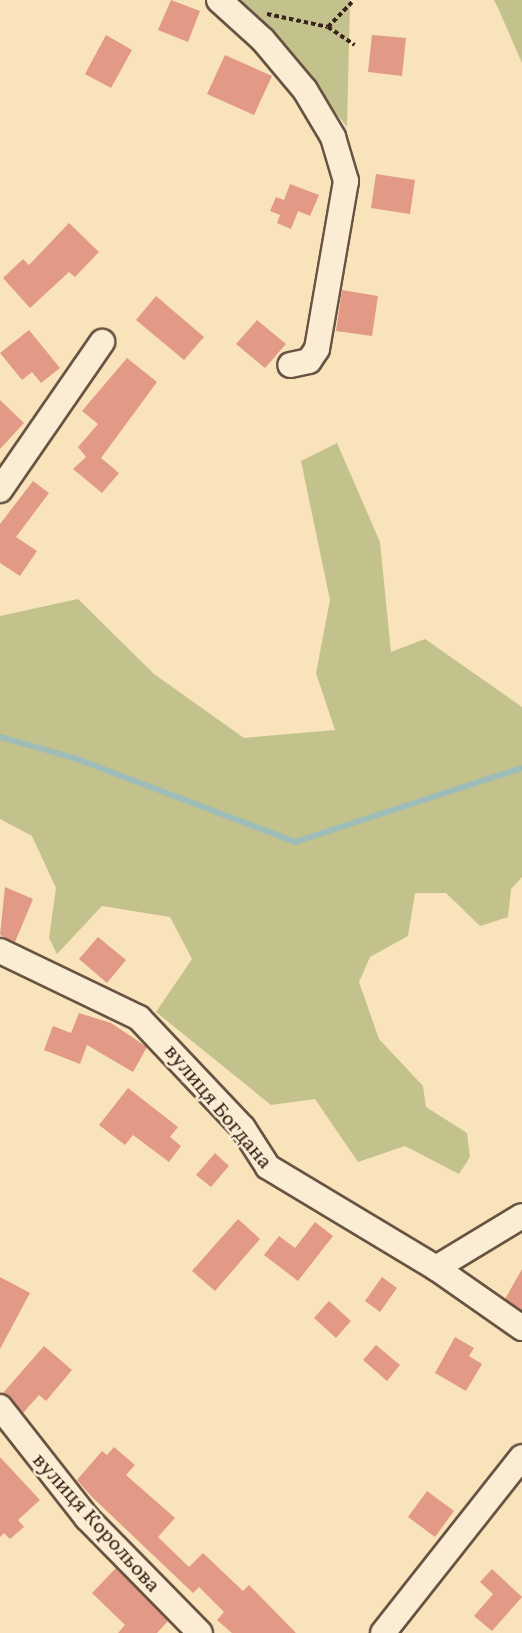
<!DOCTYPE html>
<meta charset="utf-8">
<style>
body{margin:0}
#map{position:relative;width:522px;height:1633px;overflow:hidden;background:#f8e3bb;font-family:"Gentium Book Plus",serif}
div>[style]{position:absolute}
.green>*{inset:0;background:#c3c28c}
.stream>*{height:6px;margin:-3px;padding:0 3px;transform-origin:3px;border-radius:3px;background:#9fbdb8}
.building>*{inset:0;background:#e29a87}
.path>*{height:4px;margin-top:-2px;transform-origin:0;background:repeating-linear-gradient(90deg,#39231b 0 4.5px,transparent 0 7.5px)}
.roads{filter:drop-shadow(2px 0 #695343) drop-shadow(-2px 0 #695343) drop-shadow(0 2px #695343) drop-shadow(0 -2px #695343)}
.street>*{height:24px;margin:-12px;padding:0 12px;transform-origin:12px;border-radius:12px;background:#faedd3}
span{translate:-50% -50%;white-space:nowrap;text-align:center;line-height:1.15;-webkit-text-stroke:5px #faedd3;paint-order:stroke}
.street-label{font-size:22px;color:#39231b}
</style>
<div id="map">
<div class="green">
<i style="clip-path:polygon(238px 0,350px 0,347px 127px,271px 30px)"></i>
<i style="clip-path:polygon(494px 0,522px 0,522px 63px,498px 8px)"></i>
<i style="clip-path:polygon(337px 443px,380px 542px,391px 652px,425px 639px,522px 707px,522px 877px,511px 889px,508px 917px,480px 926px,446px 893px,415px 893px,408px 936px,370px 957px,359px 982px,379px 1039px,423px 1086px,426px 1107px,467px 1133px,470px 1157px,459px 1174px,405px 1146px,358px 1162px,315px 1099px,271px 1105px,156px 1012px,192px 959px,170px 917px,102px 906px,57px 954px,49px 938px,56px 888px,32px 836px,0 819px,0 616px,78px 599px,154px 674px,244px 738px,335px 730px,316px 673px,330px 600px,301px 461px)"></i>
</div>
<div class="stream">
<i style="left:0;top:737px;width:80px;rotate:15.9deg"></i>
<i style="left:77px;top:759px;width:233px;rotate:20.8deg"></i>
<i style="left:295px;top:842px;width:239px;rotate:-18.1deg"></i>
</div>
<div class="building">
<i style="clip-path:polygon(171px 0,200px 11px,188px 42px,158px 30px)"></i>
<i style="clip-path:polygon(106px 35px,132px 50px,111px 88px,85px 74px)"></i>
<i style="clip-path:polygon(372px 35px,406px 38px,402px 76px,368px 72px)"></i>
<i style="clip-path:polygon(225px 55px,272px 76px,254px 115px,207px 94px)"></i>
<i style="clip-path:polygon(376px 174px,415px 180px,410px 214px,371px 208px)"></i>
<i style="clip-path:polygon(290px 184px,319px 195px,310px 216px,298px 211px,291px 229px,277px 223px,280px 215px,270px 211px,276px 197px,284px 200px)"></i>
<i style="clip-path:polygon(69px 223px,99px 252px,75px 277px,69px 272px,30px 308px,3px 278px,23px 259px,29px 265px)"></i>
<i style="clip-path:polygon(342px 290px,378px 296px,372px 336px,336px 331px)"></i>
<i style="clip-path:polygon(156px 296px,204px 337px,184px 360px,136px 320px)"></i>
<i style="clip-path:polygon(257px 320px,286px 344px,265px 368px,236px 344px)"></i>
<i style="clip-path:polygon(29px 330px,60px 368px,41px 383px,32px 372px,22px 380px,0 353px)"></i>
<i style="clip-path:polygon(127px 358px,157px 382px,101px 458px,119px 473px,102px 493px,73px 469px,86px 457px,78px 447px,98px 424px,82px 411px)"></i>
<i style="clip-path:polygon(0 400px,24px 423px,0 449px)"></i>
<i style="clip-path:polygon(33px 481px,49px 493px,16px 537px,37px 551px,20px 576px,0 563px,0 524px)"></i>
<i style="clip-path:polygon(5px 887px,33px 899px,15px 942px,0 935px)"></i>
<i style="clip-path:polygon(98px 937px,126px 960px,107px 983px,79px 959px)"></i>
<i style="clip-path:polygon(79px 1013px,111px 1023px,147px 1047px,133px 1072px,87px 1045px,80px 1064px,44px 1050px,53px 1026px,71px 1033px)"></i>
<i style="clip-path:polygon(128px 1088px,178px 1127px,170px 1137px,181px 1146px,169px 1162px,133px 1135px,125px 1145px,99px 1125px)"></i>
<i style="clip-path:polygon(215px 1153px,229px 1166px,211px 1187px,196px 1175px)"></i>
<i style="clip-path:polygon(238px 1219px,260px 1239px,215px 1291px,192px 1271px)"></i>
<i style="clip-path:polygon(315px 1222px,333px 1236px,298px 1281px,264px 1255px,279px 1236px,295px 1248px)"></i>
<i style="clip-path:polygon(522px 1269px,522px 1311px,505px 1299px)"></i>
<i style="clip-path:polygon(0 1277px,30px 1293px,0 1349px)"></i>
<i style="clip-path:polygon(382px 1277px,397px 1288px,380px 1312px,365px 1301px)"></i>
<i style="clip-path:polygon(329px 1301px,351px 1321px,336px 1338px,314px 1318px)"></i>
<i style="clip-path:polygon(455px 1337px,474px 1348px,469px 1356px,482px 1364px,466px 1391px,435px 1373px)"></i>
<i style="clip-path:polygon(376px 1345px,400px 1365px,387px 1381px,363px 1360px)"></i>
<i style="clip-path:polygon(44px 1346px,72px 1370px,46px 1401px,39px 1395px,23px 1413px,3px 1393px)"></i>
<i style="clip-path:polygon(114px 1447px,135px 1465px,126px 1475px,175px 1518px,158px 1537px,189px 1567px,203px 1553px,243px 1591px,249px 1585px,296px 1633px,232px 1633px,217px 1620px,224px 1612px,199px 1587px,193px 1593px,91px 1496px,77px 1480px,102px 1451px,107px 1455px)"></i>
<i style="clip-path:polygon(0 1457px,40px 1500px,18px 1520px,24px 1527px,10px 1539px,4px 1533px,0 1537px)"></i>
<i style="clip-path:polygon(427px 1491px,454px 1511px,435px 1537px,408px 1517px)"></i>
<i style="clip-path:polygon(116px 1568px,168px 1621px,157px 1633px,118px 1633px,125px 1625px,92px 1593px)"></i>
<i style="clip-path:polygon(492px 1569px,522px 1597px,492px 1631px,474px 1616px,493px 1594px,480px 1582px)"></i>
</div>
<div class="path">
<i style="left:267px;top:14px;width:62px;rotate:12deg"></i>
<i style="left:328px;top:27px;width:32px;rotate:34deg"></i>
<i style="left:328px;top:27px;width:37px;rotate:-46deg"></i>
</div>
<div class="roads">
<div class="street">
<i style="left:219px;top:0;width:59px;rotate:42.3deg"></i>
<i style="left:263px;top:40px;width:65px;rotate:50deg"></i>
<i style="left:305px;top:90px;width:55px;rotate:59.2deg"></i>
<i style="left:333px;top:137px;width:46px;rotate:73.5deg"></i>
<i style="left:346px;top:181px;width:170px;rotate:99.8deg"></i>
<i style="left:317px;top:349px;width:14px;rotate:124deg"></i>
<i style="left:309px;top:361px;width:19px;rotate:168deg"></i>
<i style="left:0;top:490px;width:180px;rotate:-55.4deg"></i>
<i style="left:0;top:951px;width:154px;rotate:25.7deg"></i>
<i style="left:139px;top:1018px;width:151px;rotate:46.6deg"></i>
<i style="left:243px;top:1128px;width:46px;rotate:57.3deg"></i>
<i style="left:268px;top:1167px;width:196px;rotate:31deg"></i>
<i style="left:436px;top:1268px;width:105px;rotate:34.9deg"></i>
<i style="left:436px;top:1268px;width:100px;rotate:-31.2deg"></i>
<i style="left:0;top:1407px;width:141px;rotate:51.9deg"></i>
<i style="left:87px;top:1518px;width:161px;rotate:45.5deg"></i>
<i style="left:383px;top:1633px;width:224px;rotate:-51.7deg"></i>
</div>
</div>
<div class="street-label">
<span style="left:219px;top:1106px;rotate:50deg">вулиця Богдана</span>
<span style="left:97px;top:1522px;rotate:48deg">вулиця Корольова</span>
</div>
</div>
